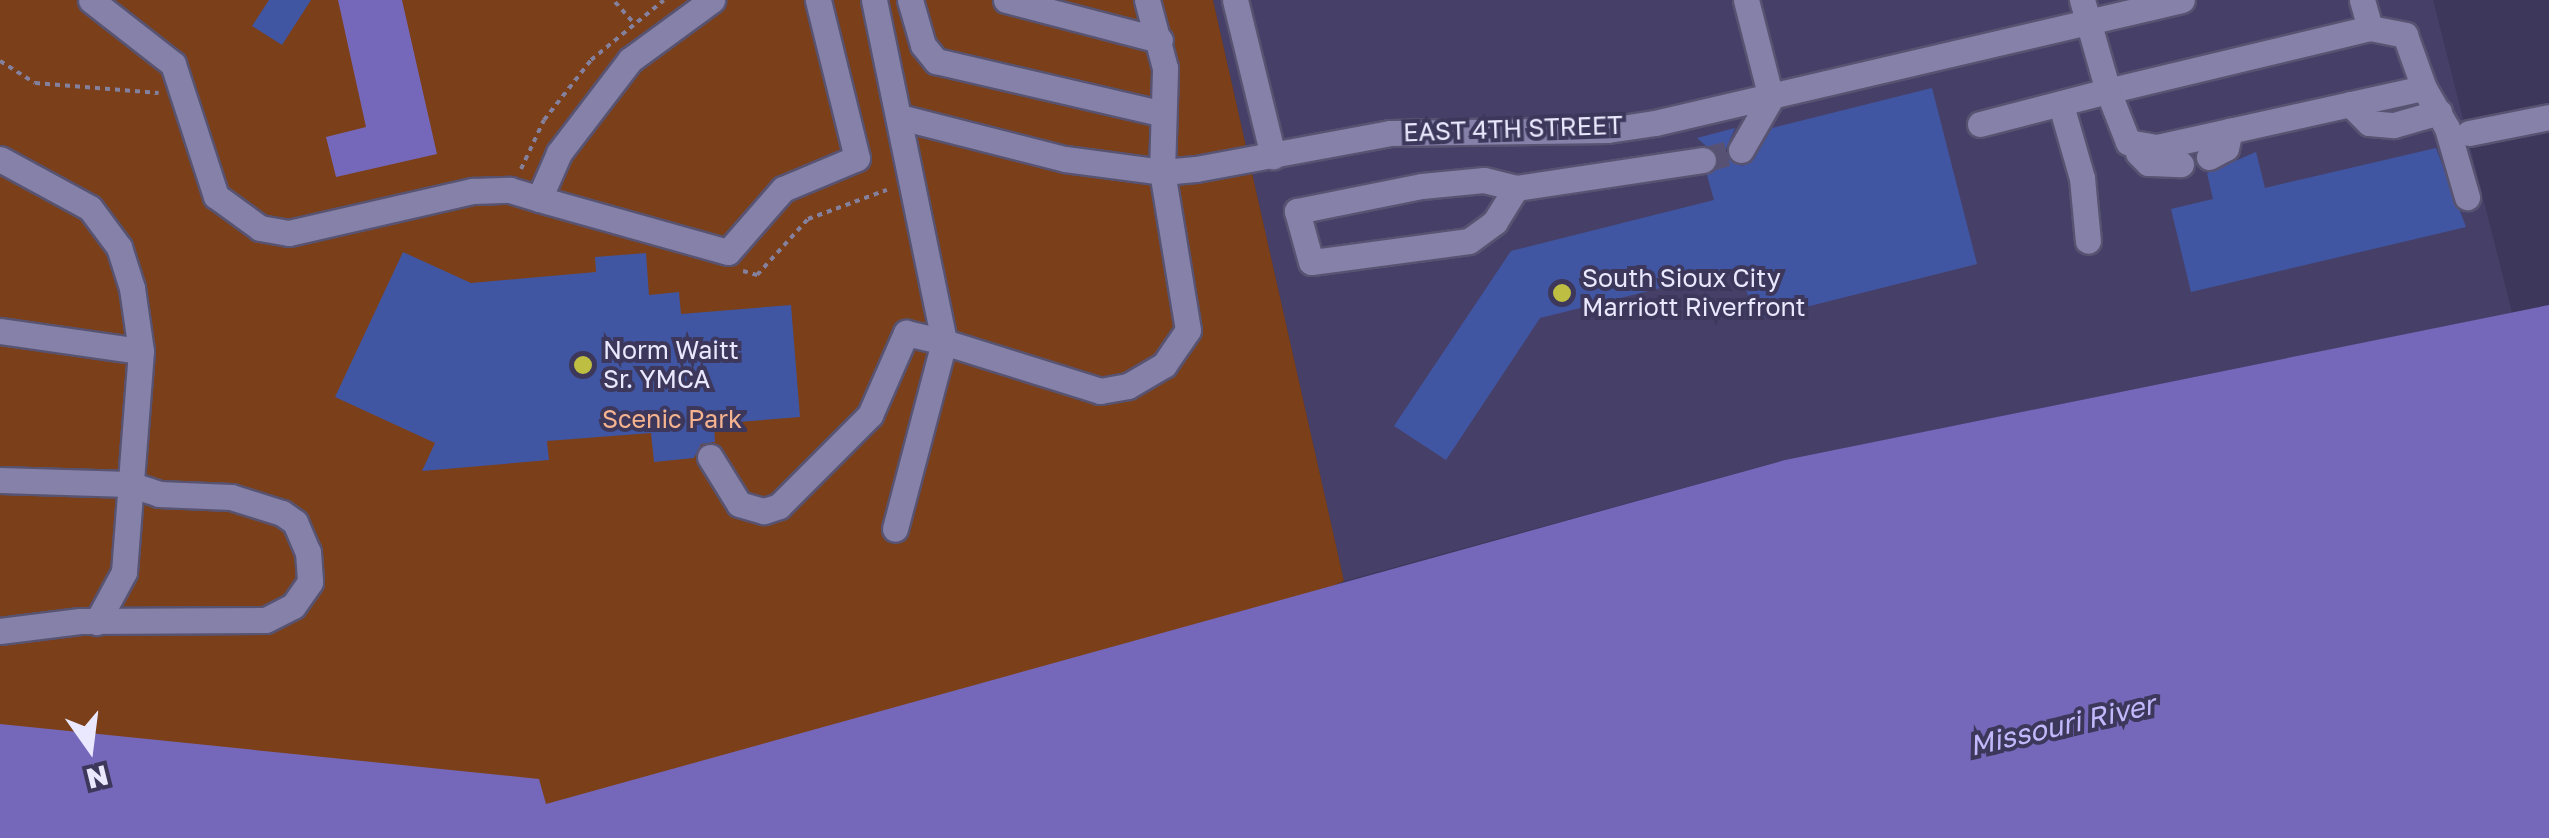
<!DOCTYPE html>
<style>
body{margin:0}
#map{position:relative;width:2549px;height:838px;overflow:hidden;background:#3d385b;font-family:"Golos Text",sans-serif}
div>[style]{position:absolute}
.built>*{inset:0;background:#464069}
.green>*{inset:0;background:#7b3f19}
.water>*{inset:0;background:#7568ba}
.building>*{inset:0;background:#4156a2}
.minor-tunnel>*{height:25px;margin-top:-12.5px;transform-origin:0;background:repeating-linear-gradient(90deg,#575273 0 25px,transparent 0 37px)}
.path>*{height:4px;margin-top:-2px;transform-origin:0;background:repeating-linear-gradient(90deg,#84819e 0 5px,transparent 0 10px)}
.roads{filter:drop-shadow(2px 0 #585371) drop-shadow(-2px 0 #585371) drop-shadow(0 2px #585371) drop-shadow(0 -2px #585371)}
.minor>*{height:25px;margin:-12.5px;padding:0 12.5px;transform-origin:12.5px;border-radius:12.5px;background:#8581a9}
.dots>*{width:28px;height:28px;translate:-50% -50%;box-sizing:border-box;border:5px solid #3d385b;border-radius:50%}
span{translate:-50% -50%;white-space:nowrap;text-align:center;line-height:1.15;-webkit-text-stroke:8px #3d385b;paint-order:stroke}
.street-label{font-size:25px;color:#eae8fe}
.poi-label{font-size:25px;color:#eae8fe}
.left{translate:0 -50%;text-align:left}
.park-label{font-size:25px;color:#f6b38f}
.water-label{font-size:28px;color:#c1b9fb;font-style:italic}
.north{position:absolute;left:40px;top:698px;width:100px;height:100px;-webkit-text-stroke:8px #3d385b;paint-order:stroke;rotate:166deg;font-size:28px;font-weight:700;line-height:40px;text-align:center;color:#eae8fe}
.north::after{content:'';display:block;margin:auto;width:35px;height:45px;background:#eae8fe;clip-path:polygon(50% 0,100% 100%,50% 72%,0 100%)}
</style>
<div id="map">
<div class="built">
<i style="clip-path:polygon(1213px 0,2433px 0,2512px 313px,1785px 460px,1344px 581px)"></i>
</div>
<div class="green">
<i style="clip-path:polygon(0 0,1213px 0,1344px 581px,784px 838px,0 838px)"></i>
</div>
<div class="water">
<i style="clip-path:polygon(338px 0,402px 0,437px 154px,336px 177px,326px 137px,366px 127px)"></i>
<i style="clip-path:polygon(2549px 305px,2549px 838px,0 838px,0 724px,539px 779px,546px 804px,1785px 460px)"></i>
</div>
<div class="building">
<i style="clip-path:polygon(269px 0,311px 0,282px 45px,252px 26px)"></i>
<i style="clip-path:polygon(1932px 88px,1977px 264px,1754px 320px,1741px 268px,1540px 318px,1446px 460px,1394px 426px,1511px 251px,1714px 200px,1707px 175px,1719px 157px,1697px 138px,1735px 128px,1725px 151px,1742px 166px,1754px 159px,1772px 128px)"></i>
<i style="clip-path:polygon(2436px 148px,2466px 227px,2191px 292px,2171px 209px,2213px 199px,2207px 173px,2256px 152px,2265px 188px)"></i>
<i style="clip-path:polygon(403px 252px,471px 283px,596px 272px,595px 257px,646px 253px,649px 295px,679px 292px,681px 314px,791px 305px,800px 417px,714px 424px,715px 442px,701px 444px,694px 458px,654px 462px,651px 433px,547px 441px,549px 460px,422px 471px,435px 443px,335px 397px)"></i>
</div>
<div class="minor-tunnel">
<i style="left:1703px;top:160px;width:39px;rotate:-15deg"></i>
</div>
<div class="path">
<i style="left:615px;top:2px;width:27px;rotate:48deg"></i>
<i style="left:0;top:61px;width:41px;rotate:32.2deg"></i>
<i style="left:35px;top:83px;width:124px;rotate:4.6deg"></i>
<i style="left:521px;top:169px;width:54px;rotate:-64.9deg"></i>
<i style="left:544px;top:120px;width:76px;rotate:-51.9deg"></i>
<i style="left:591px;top:60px;width:94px;rotate:-39.4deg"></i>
<i style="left:743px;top:271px;width:15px;rotate:16deg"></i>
<i style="left:757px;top:275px;width:76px;rotate:-47.7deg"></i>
<i style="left:808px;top:219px;width:84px;rotate:-20.2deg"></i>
</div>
<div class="roads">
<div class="minor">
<i style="left:91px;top:0;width:104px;rotate:38deg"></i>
<i style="left:173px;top:64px;width:139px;rotate:72deg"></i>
<i style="left:216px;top:196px;width:54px;rotate:36deg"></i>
<i style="left:260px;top:228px;width:29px;rotate:10deg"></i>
<i style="left:289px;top:233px;width:189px;rotate:-12.9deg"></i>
<i style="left:473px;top:191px;width:37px;rotate:-2deg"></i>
<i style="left:510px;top:190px;width:30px;rotate:17deg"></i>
<i style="left:539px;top:199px;width:50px;rotate:-66.5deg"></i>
<i style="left:559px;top:153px;width:117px;rotate:-52.6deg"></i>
<i style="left:630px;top:60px;width:102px;rotate:-36.2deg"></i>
<i style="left:874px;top:0;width:349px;rotate:78.4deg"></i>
<i style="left:944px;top:342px;width:164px;rotate:17.4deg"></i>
<i style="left:1100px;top:391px;width:28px;rotate:-10deg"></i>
<i style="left:1128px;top:386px;width:42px;rotate:-30.3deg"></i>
<i style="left:1164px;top:365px;width:42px;rotate:-55.6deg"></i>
<i style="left:1188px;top:330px;width:160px;rotate:-99.3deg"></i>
<i style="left:1162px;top:172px;width:104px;rotate:-88.3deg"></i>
<i style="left:1165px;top:68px;width:70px;rotate:-104.8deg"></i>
<i style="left:910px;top:0;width:47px;rotate:73.9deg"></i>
<i style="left:923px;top:45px;width:21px;rotate:51deg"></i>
<i style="left:936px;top:61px;width:229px;rotate:13.1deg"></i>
<i style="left:1006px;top:0;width:159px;rotate:14.6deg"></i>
<i style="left:1235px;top:0;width:161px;rotate:76.3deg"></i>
<i style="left:2362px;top:0;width:29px;rotate:74deg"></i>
<i style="left:2370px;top:28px;width:36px;rotate:11deg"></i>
<i style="left:2405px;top:35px;width:56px;rotate:70.3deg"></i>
<i style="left:2424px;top:88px;width:46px;rotate:60.1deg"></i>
<i style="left:2447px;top:128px;width:72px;rotate:73.8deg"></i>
<i style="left:2370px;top:28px;width:269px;rotate:166.5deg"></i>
<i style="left:2108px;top:91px;width:55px;rotate:68.6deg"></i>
<i style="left:2128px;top:142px;width:29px;rotate:10deg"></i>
<i style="left:2157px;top:147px;width:273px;rotate:-12.5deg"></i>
<i style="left:2350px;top:104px;width:27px;rotate:45deg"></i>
<i style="left:2369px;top:123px;width:25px;rotate:5deg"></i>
<i style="left:2394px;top:125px;width:47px;rotate:-16.1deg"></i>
<i style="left:2061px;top:105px;width:76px;rotate:74deg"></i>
<i style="left:2082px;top:178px;width:63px;rotate:84.6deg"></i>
<i style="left:900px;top:117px;width:170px;rotate:14.3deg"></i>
<i style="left:1065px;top:159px;width:98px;rotate:7.6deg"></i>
<i style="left:1162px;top:172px;width:34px;rotate:-5deg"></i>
<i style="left:1196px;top:169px;width:197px;rotate:-10.5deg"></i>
<i style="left:1390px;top:133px;width:218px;rotate:-0.8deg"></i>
<i style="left:1608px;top:130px;width:48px;rotate:-8.5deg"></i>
<i style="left:1655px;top:123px;width:541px;rotate:-13.14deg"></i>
<i style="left:1980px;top:124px;width:132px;rotate:-14.5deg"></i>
<i style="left:2108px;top:91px;width:95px;rotate:-105.9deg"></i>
<i style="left:2469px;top:133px;width:82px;rotate:-11.3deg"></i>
<i style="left:1741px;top:150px;width:60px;rotate:-60deg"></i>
<i style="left:1771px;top:98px;width:101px;rotate:-104.3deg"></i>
<i style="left:2138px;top:153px;width:14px;rotate:45deg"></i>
<i style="left:2148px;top:163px;width:33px;rotate:2deg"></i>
<i style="left:2209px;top:157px;width:19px;rotate:-28deg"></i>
<i style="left:2226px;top:148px;width:18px;rotate:-77deg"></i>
<i style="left:0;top:159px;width:102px;rotate:28.6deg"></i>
<i style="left:90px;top:208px;width:49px;rotate:53.4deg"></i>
<i style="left:119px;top:247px;width:43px;rotate:72.4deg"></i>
<i style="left:132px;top:288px;width:64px;rotate:81.9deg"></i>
<i style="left:141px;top:351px;width:222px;rotate:94.4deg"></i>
<i style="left:124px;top:572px;width:57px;rotate:118.4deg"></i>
<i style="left:1516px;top:188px;width:40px;rotate:122deg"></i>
<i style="left:1495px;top:222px;width:32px;rotate:144deg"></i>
<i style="left:1469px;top:241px;width:159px;rotate:172.4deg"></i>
<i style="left:1311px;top:262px;width:53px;rotate:-105.4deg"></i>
<i style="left:1297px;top:211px;width:127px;rotate:-11.3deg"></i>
<i style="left:1422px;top:186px;width:62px;rotate:-5.5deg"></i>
<i style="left:1484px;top:180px;width:33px;rotate:14deg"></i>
<i style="left:1516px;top:188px;width:189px;rotate:-8.5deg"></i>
<i style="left:539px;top:199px;width:196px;rotate:15.7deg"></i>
<i style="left:728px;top:252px;width:84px;rotate:-48.9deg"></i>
<i style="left:783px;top:189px;width:80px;rotate:-22.7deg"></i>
<i style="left:857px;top:158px;width:163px;rotate:-103.9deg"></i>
<i style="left:0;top:331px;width:142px;rotate:8.1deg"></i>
<i style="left:710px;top:457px;width:55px;rotate:58.3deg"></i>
<i style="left:739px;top:504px;width:26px;rotate:16deg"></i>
<i style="left:764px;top:511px;width:16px;rotate:-18deg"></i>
<i style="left:779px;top:506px;width:129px;rotate:-45deg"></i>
<i style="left:870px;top:415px;width:90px;rotate:-66.3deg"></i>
<i style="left:906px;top:333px;width:39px;rotate:13deg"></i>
<i style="left:944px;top:342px;width:193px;rotate:104.7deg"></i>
<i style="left:0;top:480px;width:129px;rotate:1.8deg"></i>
<i style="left:129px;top:484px;width:32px;rotate:18deg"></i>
<i style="left:159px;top:494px;width:72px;rotate:2.4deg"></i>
<i style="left:231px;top:497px;width:53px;rotate:17.4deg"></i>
<i style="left:282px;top:513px;width:16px;rotate:35deg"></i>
<i style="left:295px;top:522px;width:33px;rotate:67deg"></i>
<i style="left:308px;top:552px;width:30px;rotate:86deg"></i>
<i style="left:310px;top:582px;width:29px;rotate:125deg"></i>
<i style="left:293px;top:606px;width:31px;rotate:153deg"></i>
<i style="left:265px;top:620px;width:185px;rotate:179.7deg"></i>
<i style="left:80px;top:621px;width:81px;rotate:172.9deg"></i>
</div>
</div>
<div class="dots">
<i style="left:1562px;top:293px;background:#bebf42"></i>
<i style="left:583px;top:365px;background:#bebf42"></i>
</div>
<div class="street-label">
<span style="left:1513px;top:129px;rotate:-2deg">EAST 4TH STREET</span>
</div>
<div class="poi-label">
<span class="left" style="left:1582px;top:293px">South Sioux City<br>Marriott Riverfront</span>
<span class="left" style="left:603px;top:365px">Norm Waitt<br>Sr. YMCA</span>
</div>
<div class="park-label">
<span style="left:672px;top:419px">Scenic Park</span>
</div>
<div class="water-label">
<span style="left:2062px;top:725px;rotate:-13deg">Missouri River</span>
</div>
<div class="north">N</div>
</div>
